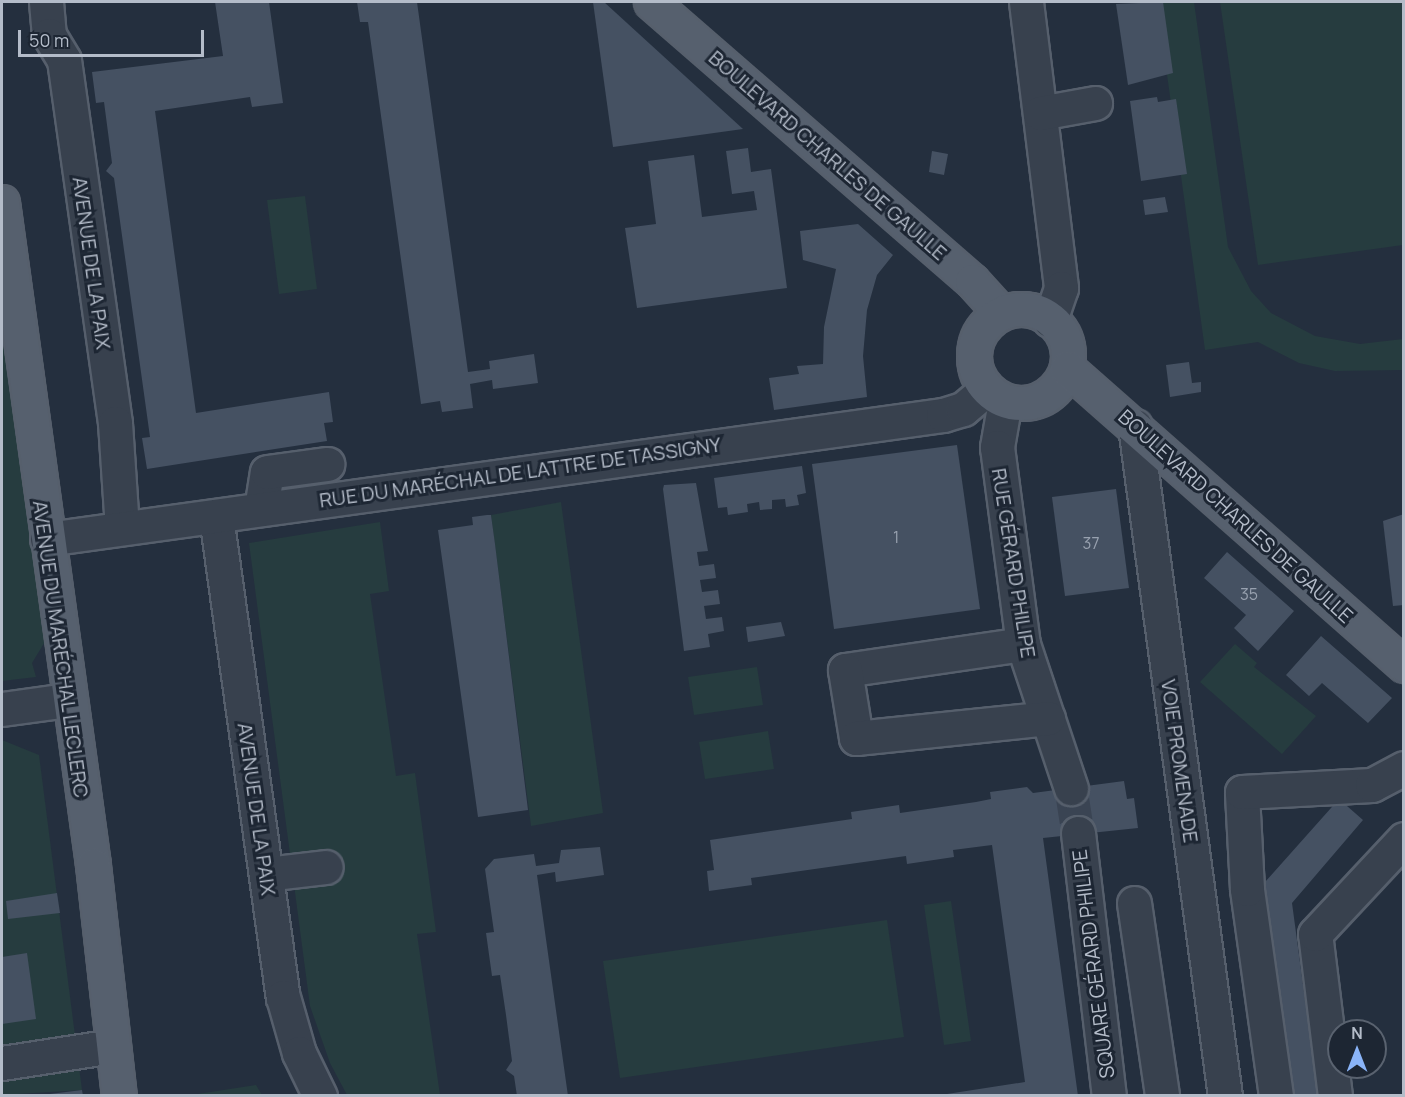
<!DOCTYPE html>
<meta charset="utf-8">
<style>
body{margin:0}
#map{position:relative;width:1405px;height:1097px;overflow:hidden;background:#242f3e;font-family:Manrope,sans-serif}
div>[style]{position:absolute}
.green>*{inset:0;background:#263c3f}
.building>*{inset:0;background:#455162}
.minor-tunnel>*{height:33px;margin-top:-16.5px;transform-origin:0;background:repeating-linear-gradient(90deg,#3a4453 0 33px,transparent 0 49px)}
.roads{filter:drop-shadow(2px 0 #565f6c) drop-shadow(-2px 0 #565f6c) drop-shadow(0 2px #565f6c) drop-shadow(0 -2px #565f6c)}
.minor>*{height:33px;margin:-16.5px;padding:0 16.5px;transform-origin:16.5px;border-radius:16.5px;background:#38414e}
.major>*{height:33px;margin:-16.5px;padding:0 16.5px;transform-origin:16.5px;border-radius:16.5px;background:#56606e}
.major>.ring{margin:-16.5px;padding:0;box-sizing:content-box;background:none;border:33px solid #56606e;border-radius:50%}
span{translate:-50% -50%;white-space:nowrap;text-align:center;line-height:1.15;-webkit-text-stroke:6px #1d2633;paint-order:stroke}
.number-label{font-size:16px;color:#98a1af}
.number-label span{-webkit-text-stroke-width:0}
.street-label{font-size:20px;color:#b4bcc9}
.frame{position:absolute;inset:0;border:3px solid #b4bcc9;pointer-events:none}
.north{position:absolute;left:1327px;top:1019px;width:60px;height:60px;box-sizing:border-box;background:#1d2633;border:2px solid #59626f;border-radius:50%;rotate:0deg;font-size:16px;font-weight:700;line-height:24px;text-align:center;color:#b4bcc9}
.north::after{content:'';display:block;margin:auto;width:21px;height:27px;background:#8ab4f8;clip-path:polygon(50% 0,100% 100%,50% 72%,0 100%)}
.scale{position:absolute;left:18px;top:30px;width:186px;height:27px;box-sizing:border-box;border:3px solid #b4bcc9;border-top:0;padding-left:8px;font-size:18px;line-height:21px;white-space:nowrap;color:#b4bcc9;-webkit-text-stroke:4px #1d2633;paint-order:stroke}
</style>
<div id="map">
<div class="green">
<i style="clip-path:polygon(1157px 2px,1194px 2px,1228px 247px,1251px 291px,1271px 313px,1315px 336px,1360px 344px,1403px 339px,1403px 370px,1335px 371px,1299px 363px,1258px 342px,1205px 350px)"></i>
<i style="clip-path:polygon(1220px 2px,1403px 2px,1403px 245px,1258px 265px)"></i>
<i style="clip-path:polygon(305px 196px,317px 289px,279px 294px,267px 200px)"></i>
<i style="clip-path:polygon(2px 314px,46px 640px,32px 663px,36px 677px,2px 681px)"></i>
<i style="clip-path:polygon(561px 502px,603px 813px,531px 826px,491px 515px)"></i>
<i style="clip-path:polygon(380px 522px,389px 591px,370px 594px,396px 776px,415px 773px,436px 932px,417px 934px,440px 1095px,347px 1095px,330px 1063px,310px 1006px,249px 543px)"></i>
<i style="clip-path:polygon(1235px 644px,1257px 663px,1254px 667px,1316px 716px,1282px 754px,1200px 682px)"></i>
<i style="clip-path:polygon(757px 667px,763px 705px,694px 715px,688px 677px)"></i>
<i style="clip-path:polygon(768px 731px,774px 769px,705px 779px,699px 742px)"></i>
<i style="clip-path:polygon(2px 740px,39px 755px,82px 1090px,2px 1095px)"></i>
<i style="clip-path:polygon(951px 901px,971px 1041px,944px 1045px,924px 905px)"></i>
<i style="clip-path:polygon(887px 920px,904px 1037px,620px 1078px,603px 961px)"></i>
<i style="clip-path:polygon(256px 1085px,262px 1095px,191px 1095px)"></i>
</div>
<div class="building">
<i style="clip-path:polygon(215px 2px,269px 2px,283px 103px,252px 107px,250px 97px,155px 111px,196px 413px,329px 392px,333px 422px,324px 423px,327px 441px,147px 469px,142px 438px,150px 437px,114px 178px,106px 171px,112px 163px,104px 102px,96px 103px,92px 72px,223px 56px)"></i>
<i style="clip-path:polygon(357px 2px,417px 2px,468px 372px,490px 369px,489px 361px,534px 354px,538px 383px,493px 389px,492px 380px,470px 384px,473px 408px,442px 412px,440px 401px,421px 404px,368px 22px,360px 22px)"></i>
<i style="clip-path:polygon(593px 2px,604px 2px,743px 129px,613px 147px)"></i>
<i style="clip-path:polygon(1163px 2px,1173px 73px,1128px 85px,1116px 4px)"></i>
<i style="clip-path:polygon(1157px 97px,1158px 102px,1176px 99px,1187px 174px,1141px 181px,1130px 101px)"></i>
<i style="clip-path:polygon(748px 148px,751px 172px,771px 169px,787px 288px,637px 308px,625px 228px,656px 224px,648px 161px,694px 155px,702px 217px,757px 210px,754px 191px,732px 194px,726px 151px)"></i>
<i style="clip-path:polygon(932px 151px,948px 154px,944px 175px,929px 172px)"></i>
<i style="clip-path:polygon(1165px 197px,1168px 212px,1145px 215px,1143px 200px)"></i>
<i style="clip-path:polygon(858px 224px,893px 255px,877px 275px,867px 310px,863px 356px,867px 397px,774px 410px,769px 378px,799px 374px,797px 366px,823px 364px,824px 327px,836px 269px,803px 260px,800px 231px)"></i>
<i style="clip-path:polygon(1189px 362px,1192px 383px,1201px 382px,1201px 392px,1170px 397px,1166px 365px)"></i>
<i style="clip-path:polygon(957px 445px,980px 609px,834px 629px,812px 464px)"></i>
<i style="clip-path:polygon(802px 466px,806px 493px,797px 495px,799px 505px,786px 507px,785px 499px,772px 500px,772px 509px,760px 510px,759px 502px,747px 504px,748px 512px,728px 515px,727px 507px,718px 508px,714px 478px)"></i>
<i style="clip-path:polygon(696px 483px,708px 551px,697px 552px,699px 566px,714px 564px,716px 578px,700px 580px,702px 592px,718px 590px,720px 604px,704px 606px,706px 619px,722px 617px,724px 631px,708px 634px,710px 647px,684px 651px,663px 489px,664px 485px)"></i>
<i style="clip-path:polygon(1116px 489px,1129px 588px,1065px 596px,1052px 497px)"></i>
<i style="clip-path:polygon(1404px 514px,1404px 605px,1393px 606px,1383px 521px)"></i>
<i style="clip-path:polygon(487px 515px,491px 515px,495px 544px,528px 810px,478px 817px,438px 530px,473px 525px,472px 517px)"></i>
<i style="clip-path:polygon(1227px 552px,1294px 611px,1258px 651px,1234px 628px,1246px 615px,1204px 578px)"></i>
<i style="clip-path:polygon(781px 622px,785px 636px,748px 642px,746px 627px)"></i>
<i style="clip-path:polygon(1321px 636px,1392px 698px,1368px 723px,1322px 683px,1309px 696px,1286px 675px)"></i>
<i style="clip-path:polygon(1124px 781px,1127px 799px,1134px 798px,1138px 828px,1043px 838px,1078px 1096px,934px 1096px,1025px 1082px,992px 845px,953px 850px,954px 857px,907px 864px,906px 856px,751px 878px,752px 885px,709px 891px,707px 871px,714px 870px,710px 840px,852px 819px,851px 812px,899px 805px,900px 813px,976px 802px,991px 799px,990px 792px,1027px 787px,1033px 793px)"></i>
<i style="clip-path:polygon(1339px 799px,1363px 820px,1292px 903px,1318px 1096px,1284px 1096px,1257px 891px)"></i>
<i style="clip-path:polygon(600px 847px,604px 875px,556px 882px,555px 872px,537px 875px,568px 1096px,517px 1096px,514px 1076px,506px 1070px,512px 1061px,506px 1015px,500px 975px,492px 976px,486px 933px,494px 932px,485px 869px,494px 859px,534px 854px,536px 866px,559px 863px,561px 850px)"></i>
<i style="clip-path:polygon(57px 893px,60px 913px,8px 919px,6px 901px)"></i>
<i style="clip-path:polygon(27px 953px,36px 1019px,2px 1024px,2px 957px)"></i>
<i style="clip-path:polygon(82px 1090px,83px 1096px,50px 1096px,50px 1094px)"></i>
</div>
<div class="minor-tunnel">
<i style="left:1071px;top:788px;width:46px;rotate:81.2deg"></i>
</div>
<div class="roads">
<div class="minor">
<i style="left:46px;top:2px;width:33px;rotate:85deg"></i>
<i style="left:49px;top:35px;width:29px;rotate:59deg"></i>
<i style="left:64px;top:60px;width:367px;rotate:82deg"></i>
<i style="left:115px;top:423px;width:105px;rotate:86.2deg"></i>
<i style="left:1026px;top:2px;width:288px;rotate:83deg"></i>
<i style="left:1061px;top:288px;width:34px;rotate:109deg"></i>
<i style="left:1040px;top:113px;width:56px;rotate:-10.3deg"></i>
<i style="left:1005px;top:401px;width:47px;rotate:99.9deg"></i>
<i style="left:997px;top:447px;width:199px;rotate:82.5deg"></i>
<i style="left:1023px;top:644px;width:152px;rotate:71.6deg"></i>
<i style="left:1135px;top:426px;width:676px;rotate:82.35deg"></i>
<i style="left:261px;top:509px;width:37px;rotate:-81deg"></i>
<i style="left:267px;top:472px;width:61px;rotate:-7.6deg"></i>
<i style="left:216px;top:516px;width:486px;rotate:82.1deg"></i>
<i style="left:283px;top:997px;width:58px;rotate:74.1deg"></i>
<i style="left:299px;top:1053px;width:48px;rotate:64deg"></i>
<i style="left:47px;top:539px;width:905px;rotate:-7.88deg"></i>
<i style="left:943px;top:415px;width:21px;rotate:-17deg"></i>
<i style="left:963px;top:409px;width:31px;rotate:-40deg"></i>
<i style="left:1023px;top:644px;width:180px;rotate:171.7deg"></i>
<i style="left:845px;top:670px;width:69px;rotate:80.8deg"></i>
<i style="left:856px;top:738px;width:193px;rotate:-5.9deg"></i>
<i style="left:2px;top:709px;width:67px;rotate:-7.8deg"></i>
<i style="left:1078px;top:833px;width:265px;rotate:83.3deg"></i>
<i style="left:266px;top:874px;width:60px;rotate:-6.7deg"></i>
<i style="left:1134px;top:903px;width:195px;rotate:81.7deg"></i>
<i style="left:2px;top:1063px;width:112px;rotate:-8.7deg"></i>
<i style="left:1276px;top:1096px;width:209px;rotate:-98deg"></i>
<i style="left:1247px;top:889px;width:97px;rotate:-93deg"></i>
<i style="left:1242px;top:792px;width:130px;rotate:-3.1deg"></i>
<i style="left:1372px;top:785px;width:36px;rotate:-28deg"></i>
<i style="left:1335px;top:1096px;width:163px;rotate:-97deg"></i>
<i style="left:1315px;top:934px;width:130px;rotate:-46.9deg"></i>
</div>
<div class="major">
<i style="left:651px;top:2px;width:425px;rotate:41deg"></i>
<i style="left:972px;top:281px;width:43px;rotate:47.8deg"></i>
<i style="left:2px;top:202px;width:669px;rotate:82.18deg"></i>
<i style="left:93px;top:865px;width:232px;rotate:83.6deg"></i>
<i class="ring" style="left:974px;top:309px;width:61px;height:61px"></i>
<i style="left:1067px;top:368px;width:449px;rotate:41.4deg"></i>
</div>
</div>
<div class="number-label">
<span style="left:896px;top:537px">1</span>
<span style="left:1091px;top:543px">37</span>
<span style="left:1249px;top:594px">35</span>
</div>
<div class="street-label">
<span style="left:828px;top:155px;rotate:41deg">BOULEVARD CHARLES DE GAULLE</span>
<span style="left:92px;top:263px;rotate:82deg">AVENUE DE LA PAIX</span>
<span style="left:520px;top:472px;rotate:-8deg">RUE DU MARÉCHAL DE LATTRE DE TASSIGNY</span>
<span style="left:1236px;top:516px;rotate:42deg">BOULEVARD CHARLES DE GAULLE</span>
<span style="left:1014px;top:563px;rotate:81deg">RUE GÉRARD PHILIPE</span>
<span style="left:61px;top:649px;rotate:82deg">AVENUE DU MARÉCHAL LECLERC</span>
<span style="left:1180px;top:761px;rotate:82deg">VOIE PROMENADE</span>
<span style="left:257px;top:809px;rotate:82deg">AVENUE DE LA PAIX</span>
<span style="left:1093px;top:964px;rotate:-97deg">SQUARE GÉRARD PHILIPE</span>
</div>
<div class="frame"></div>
<div class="north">N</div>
<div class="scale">50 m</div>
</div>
